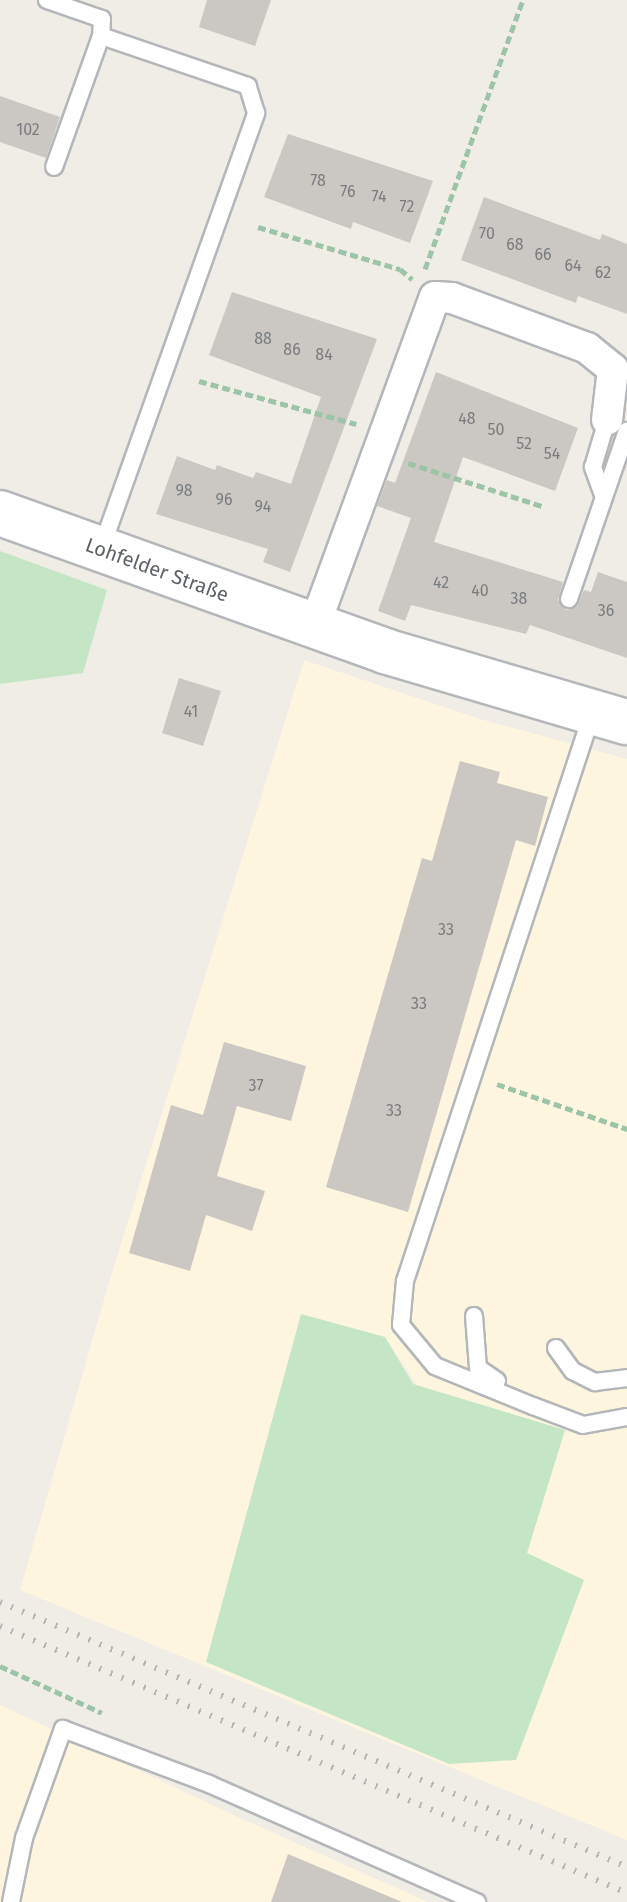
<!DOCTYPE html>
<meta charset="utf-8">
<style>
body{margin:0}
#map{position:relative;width:627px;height:1902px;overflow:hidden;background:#f0ede6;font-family:"Fira Sans",sans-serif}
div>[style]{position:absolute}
.commercial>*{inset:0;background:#fdf5de}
.green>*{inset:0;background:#c5e6c4}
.building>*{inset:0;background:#cbc8c4}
.path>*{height:5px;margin-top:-2.5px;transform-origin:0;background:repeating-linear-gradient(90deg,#9cc4a6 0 8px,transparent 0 12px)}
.roads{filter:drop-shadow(2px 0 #b4b7ba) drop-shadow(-2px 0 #b4b7ba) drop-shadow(0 2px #b4b7ba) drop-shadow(0 -2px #b4b7ba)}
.lane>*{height:16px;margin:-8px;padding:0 8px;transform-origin:8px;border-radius:8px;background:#fff}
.street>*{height:30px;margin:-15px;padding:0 15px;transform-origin:15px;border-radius:15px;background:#fff}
.secondary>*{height:44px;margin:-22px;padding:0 22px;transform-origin:22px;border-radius:22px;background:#fff}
.rail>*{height:6px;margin-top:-3px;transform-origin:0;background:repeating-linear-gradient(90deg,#b5b6b6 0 2px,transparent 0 12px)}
span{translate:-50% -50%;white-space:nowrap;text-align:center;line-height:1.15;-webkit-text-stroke:7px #fff;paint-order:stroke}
.number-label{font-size:16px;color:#797c7e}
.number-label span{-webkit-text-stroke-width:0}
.street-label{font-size:20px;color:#5e6266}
</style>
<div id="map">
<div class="commercial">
<i style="clip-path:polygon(evenodd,304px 660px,480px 719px,627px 759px,627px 1840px,20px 1590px,110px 1279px,304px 660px,385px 1337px,527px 1553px,584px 1581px,207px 1662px,385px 1337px)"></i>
<i style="clip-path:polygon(0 1705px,242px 1819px,428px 1902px,0 1902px)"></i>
</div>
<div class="green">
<i style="clip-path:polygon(0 551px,107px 590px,83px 673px,0 684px)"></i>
<i style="clip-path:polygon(301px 1314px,385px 1337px,413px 1384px,565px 1430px,527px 1553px,584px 1580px,516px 1760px,449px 1764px,206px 1662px)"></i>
</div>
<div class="building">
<i style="clip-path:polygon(207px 0,271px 0,255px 46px,199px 27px)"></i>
<i style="clip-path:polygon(0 96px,60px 117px,46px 158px,0 142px)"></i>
<i style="clip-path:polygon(288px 134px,433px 181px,410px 243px,353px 222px,351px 229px,264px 197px)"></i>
<i style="clip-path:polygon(484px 197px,600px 240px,602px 234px,627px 244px,627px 314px,578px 296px,576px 303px,461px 260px)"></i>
<i style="clip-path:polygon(232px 292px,377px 339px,290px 572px,263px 562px,268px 549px,156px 514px,177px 456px,215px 470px,217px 465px,253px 478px,256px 472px,291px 484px,321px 397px,209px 355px)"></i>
<i style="clip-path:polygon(436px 372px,578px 428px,555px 491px,463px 457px,434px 542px,563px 582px,558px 600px,566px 610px,577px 607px,584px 590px,591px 592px,598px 572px,627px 582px,627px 658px,530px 625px,526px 634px,411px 605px,405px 621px,378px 611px,411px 518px,377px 506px,387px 480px,395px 483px)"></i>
<i style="clip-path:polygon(179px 678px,221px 691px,203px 746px,162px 733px)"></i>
<i style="clip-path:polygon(460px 761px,500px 772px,497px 783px,548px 797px,535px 846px,516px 840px,408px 1212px,326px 1187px,422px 858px,432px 861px)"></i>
<i style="clip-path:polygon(224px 1042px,306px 1066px,291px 1121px,237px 1106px,217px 1176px,265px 1191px,252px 1231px,206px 1215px,190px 1271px,129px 1253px,171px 1105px,203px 1115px)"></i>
<i style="clip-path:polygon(288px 1854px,402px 1902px,271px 1902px)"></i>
</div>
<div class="path">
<i style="left:258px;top:227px;width:148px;rotate:16.5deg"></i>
<i style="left:400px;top:269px;width:16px;rotate:40deg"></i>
<i style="left:425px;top:269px;width:286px;rotate:-70deg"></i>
<i style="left:199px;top:381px;width:163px;rotate:15.3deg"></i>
<i style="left:408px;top:463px;width:141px;rotate:17.8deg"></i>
<i style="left:497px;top:1084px;width:138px;rotate:19.1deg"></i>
<i style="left:0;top:1666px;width:112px;rotate:24.7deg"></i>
</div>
<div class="roads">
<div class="lane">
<i style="left:47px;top:0;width:58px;rotate:19.1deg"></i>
<i style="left:102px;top:19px;width:17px;rotate:93deg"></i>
<i style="left:101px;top:36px;width:139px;rotate:109.7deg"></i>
<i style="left:603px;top:495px;width:30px;rotate:-110deg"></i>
<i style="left:593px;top:467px;width:49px;rotate:-73.4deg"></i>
<i style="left:101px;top:549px;width:463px;rotate:-70.4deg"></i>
<i style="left:256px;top:113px;width:28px;rotate:-107deg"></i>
<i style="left:248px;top:86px;width:155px;rotate:-161.2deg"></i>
<i style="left:569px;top:599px;width:178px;rotate:-71deg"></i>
<i style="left:592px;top:714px;width:597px;rotate:108.25deg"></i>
<i style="left:405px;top:1281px;width:44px;rotate:95.2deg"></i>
<i style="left:401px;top:1325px;width:53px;rotate:50.3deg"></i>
<i style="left:435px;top:1366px;width:106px;rotate:22.2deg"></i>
<i style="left:533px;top:1406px;width:53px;rotate:20.8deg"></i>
<i style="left:583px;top:1425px;width:45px;rotate:-10.3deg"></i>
<i style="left:474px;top:1316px;width:52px;rotate:85.6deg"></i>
<i style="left:478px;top:1368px;width:23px;rotate:34deg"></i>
<i style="left:556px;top:1348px;width:29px;rotate:54deg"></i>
<i style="left:573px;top:1371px;width:25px;rotate:27deg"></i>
<i style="left:595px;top:1382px;width:32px;rotate:-7deg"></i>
<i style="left:11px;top:1902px;width:65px;rotate:-78.5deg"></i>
<i style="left:24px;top:1838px;width:116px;rotate:-70.3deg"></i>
<i style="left:63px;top:1729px;width:156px;rotate:20.6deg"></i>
<i style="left:209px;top:1784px;width:293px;rotate:23.8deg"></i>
</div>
<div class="street">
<i style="left:314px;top:627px;width:351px;rotate:-69.9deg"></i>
<i style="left:435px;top:297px;width:17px;rotate:3deg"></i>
<i style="left:452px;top:298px;width:144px;rotate:20.3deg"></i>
<i style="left:587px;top:348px;width:33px;rotate:39deg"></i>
<i style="left:613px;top:369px;width:51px;rotate:96.7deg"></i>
</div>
<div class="secondary">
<i style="left:0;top:513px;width:409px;rotate:19.7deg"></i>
<i style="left:385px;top:651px;width:252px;rotate:16.4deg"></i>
</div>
</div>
<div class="rail">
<i style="left:0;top:1602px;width:681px;rotate:22.91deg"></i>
<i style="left:0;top:1626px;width:681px;rotate:23.07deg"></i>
</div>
<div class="number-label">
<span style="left:28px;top:130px">102</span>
<span style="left:318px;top:181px">78</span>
<span style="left:348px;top:192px">76</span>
<span style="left:379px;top:197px">74</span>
<span style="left:407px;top:207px">72</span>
<span style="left:487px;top:234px">70</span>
<span style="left:515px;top:245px">68</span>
<span style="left:543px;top:255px">66</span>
<span style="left:573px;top:266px">64</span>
<span style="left:603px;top:273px">62</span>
<span style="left:263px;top:339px">88</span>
<span style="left:292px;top:350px">86</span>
<span style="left:324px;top:355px">84</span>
<span style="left:467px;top:419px">48</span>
<span style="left:496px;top:430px">50</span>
<span style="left:524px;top:444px">52</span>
<span style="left:552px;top:454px">54</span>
<span style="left:184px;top:491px">98</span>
<span style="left:224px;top:500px">96</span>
<span style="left:263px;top:507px">94</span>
<span style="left:441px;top:583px">42</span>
<span style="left:480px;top:591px">40</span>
<span style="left:519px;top:599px">38</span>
<span style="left:606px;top:611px">36</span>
<span style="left:191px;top:712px">41</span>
<span style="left:446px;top:930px">33</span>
<span style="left:419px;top:1004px">33</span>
<span style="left:256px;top:1086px">37</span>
<span style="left:394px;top:1111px">33</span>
</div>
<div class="street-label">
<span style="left:157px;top:570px;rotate:20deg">Lohfelder Straße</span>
</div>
</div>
